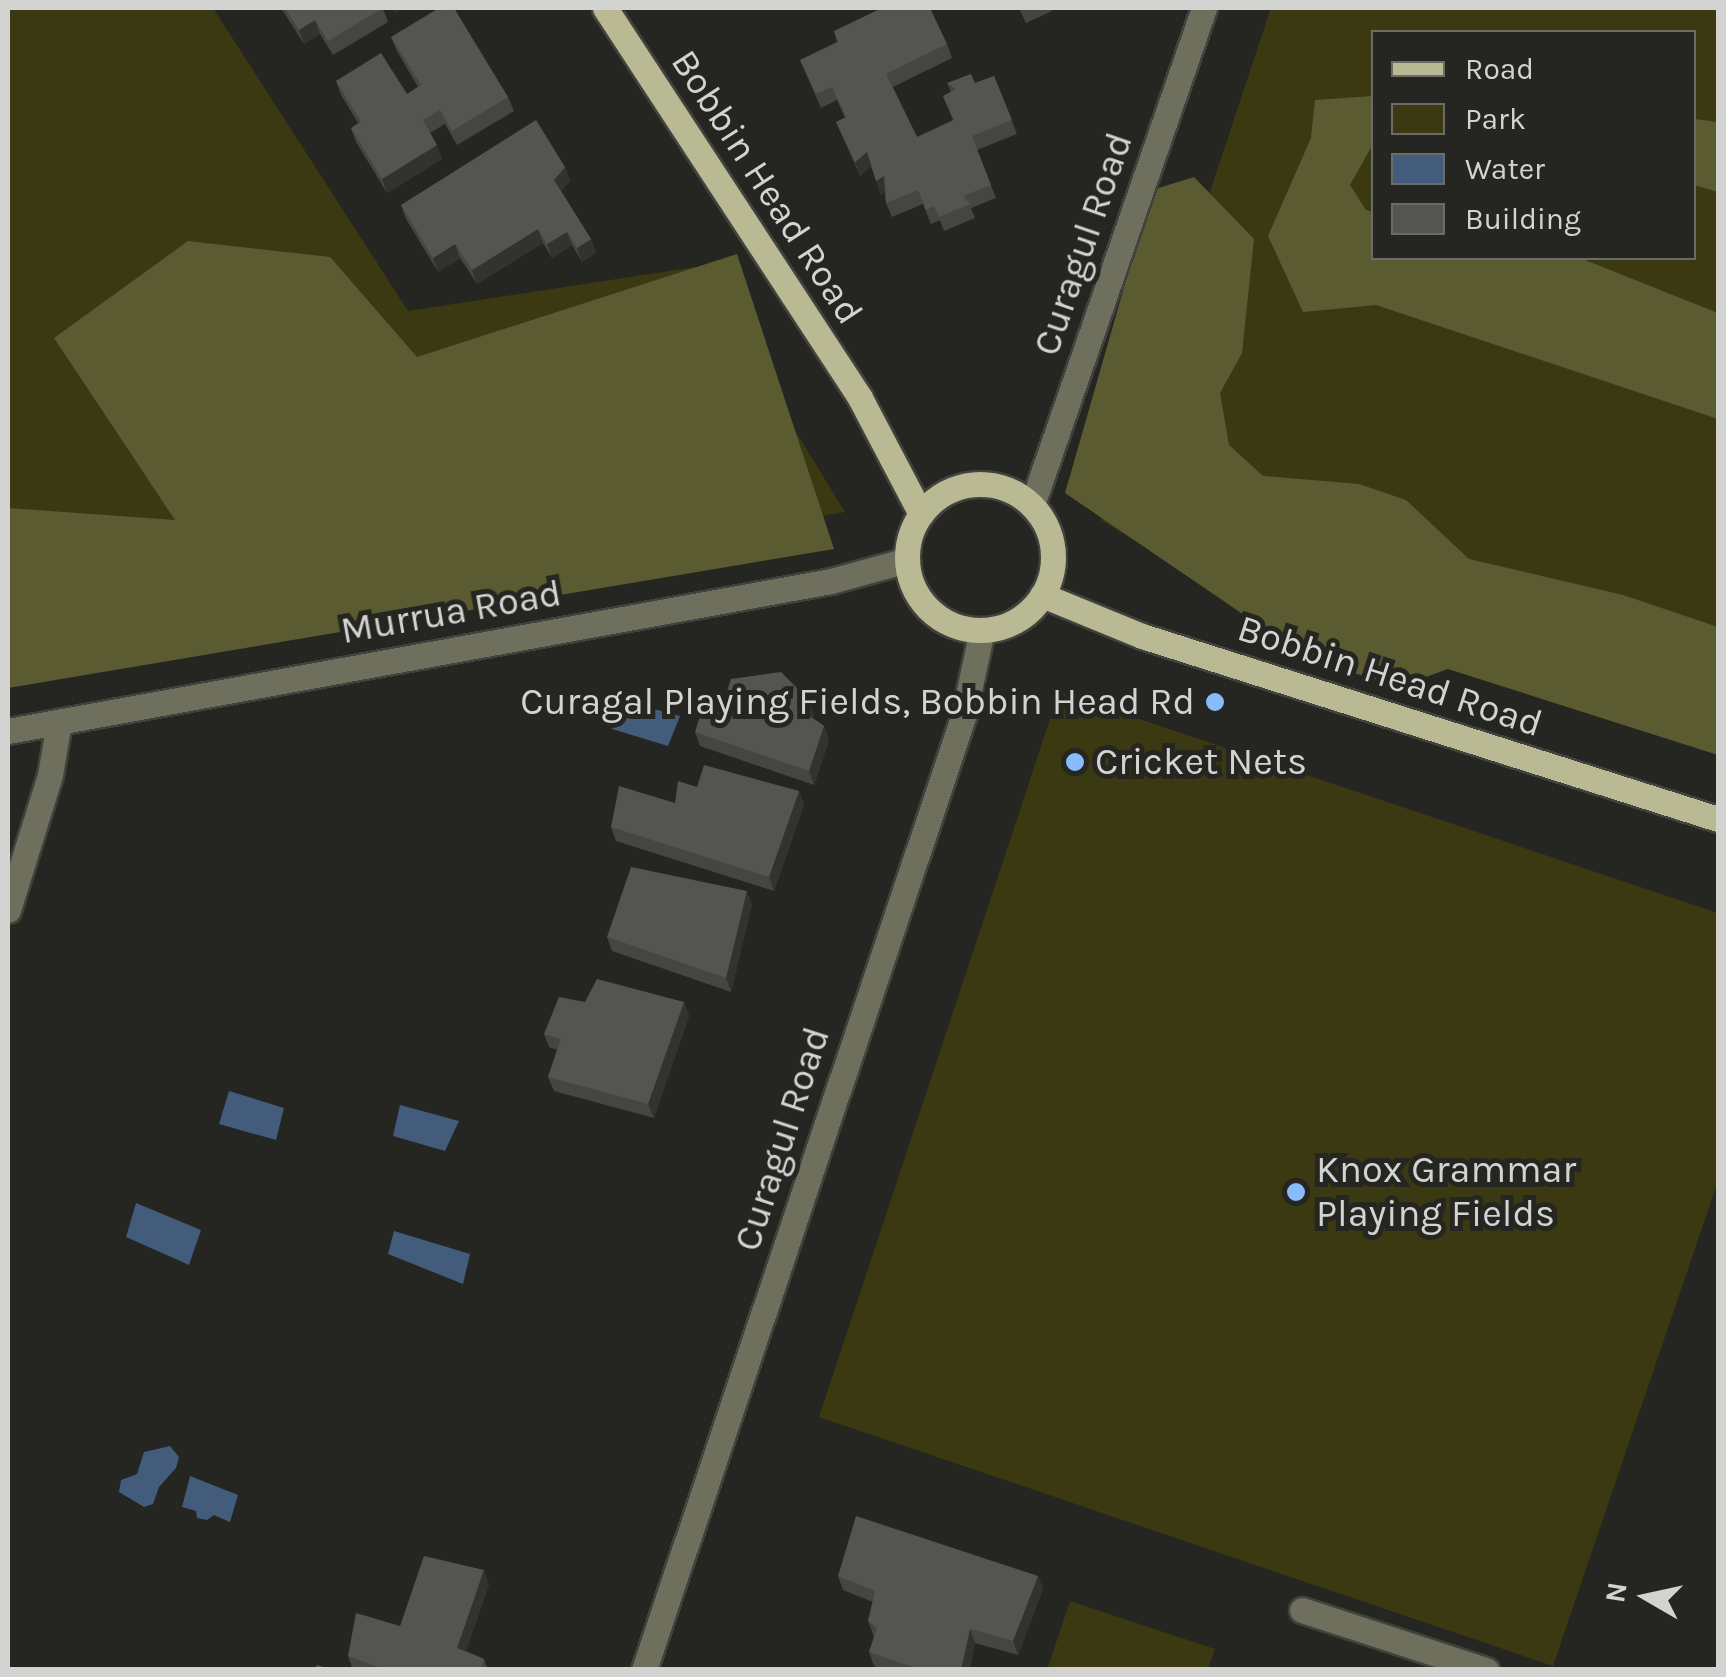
<!DOCTYPE html>
<style>
body{margin:0}
#map{position:relative;width:1726px;height:1677px;overflow:hidden;background:#252521;font-family:Karla,sans-serif}
div>[style]{position:absolute}
.green>*{inset:0;background:#3b3911}
.forest>*{inset:0;background:#5b5b31}
.water>*{inset:0;background:#435c7c}
.roads{filter:drop-shadow(2px 0 #41413d) drop-shadow(-2px 0 #41413d) drop-shadow(0 2px #41413d) drop-shadow(0 -2px #41413d)}
.minor>*{height:25px;margin:-12.5px;padding:0 12.5px;transform-origin:12.5px;border-radius:12.5px;background:#6e6f5d}
.major>*{height:25px;margin:-12.5px;padding:0 12.5px;transform-origin:12.5px;border-radius:12.5px;background:#b9b993}
.major>.ring{margin:-12.5px;padding:0;box-sizing:content-box;background:none;border:25px solid #b9b993;border-radius:50%}
.wall>*{inset:0;background:#454541}
.shaded-wall>*{inset:0;background:#32322e}
.building>*{inset:0;background:#545450}
.dots>*{width:28px;height:28px;translate:-50% -50%;box-sizing:border-box;border:5px solid #252521;border-radius:50%}
span{translate:-50% -50%;white-space:nowrap;text-align:center;line-height:1.15;-webkit-text-stroke:10px #252521;paint-order:stroke}
.street-label{font-size:38px;color:#d3d3d1}
.poi-label{font-size:38px;color:#d3d3d1}
.right{translate:-100% -50%;text-align:right}
.left{translate:0 -50%;text-align:left}
.frame{position:absolute;inset:0;border:10px solid #d3d3d1;pointer-events:none}
.legend{position:absolute;left:1371px;top:30px;width:325px;height:230px;box-sizing:border-box;background:#252521;border:2px solid #6b6b67;margin:0;padding:12px 18px;list-style:none;font-size:30px;color:#d3d3d1}
.legend li{display:flex;align-items:center;gap:20px;height:50px}
.legend b{width:50px;border:2px solid #6b6b67}
.north{position:absolute;left:1596px;top:1547px;width:100px;height:100px;-webkit-text-stroke:8px #252521;paint-order:stroke;rotate:279deg;font-size:28px;font-weight:700;line-height:40px;text-align:center;color:#d3d3d1}
.north::after{content:'';display:block;margin:auto;width:35px;height:45px;background:#d3d3d1;clip-path:polygon(50% 0,100% 100%,50% 72%,0 100%)}
</style>
<div id="map">
<div class="green">
<i style="clip-path:polygon(8px 8px,213px 8px,408px 311px,695px 267px,845px 512px,8px 653px)"></i>
<i style="clip-path:polygon(evenodd,1271px 8px,1718px 8px,1718px 755px,1335px 633px,1175px 565px,1101px 520px,1271px 8px,1374px 32px,1694px 32px,1694px 258px,1374px 258px,1374px 32px)"></i>
<i style="clip-path:polygon(1059px 692px,1718px 913px,1718px 1181px,1553px 1666px,819px 1417px)"></i>
<i style="clip-path:polygon(1070px 1601px,1215px 1649px,1208px 1669px,1048px 1667px)"></i>
</div>
<div class="forest">
<i style="clip-path:polygon(1373px 96px,1373px 144px,1350px 185px,1366px 210px,1373px 212px,1374px 258px,1580px 258px,1718px 313px,1718px 419px,1376px 305px,1303px 312px,1268px 236px,1311px 138px,1315px 100px)"></i>
<i style="clip-path:polygon(1694px 119px,1718px 122px,1718px 192px,1694px 185px)"></i>
<i style="clip-path:polygon(1194px 177px,1254px 239px,1242px 353px,1220px 393px,1229px 445px,1263px 476px,1359px 484px,1406px 500px,1469px 559px,1623px 595px,1718px 627px,1718px 755px,1448px 669px,1401px 686px,1313px 662px,1065px 493px,1152px 190px)"></i>
<i style="clip-path:polygon(188px 241px,330px 257px,417px 357px,737px 254px,834px 549px,8px 688px,8px 508px,175px 520px,54px 338px)"></i>
</div>
<div class="water">
<i style="clip-path:polygon(621px 700px,680px 716px,668px 746px,612px 729px)"></i>
<i style="clip-path:polygon(229px 1091px,284px 1108px,276px 1140px,219px 1124px)"></i>
<i style="clip-path:polygon(400px 1105px,459px 1121px,445px 1151px,393px 1136px)"></i>
<i style="clip-path:polygon(136px 1203px,201px 1230px,189px 1265px,126px 1237px)"></i>
<i style="clip-path:polygon(394px 1231px,470px 1254px,463px 1284px,388px 1254px)"></i>
<i style="clip-path:polygon(170px 1446px,179px 1457px,176px 1468px,159px 1487px,153px 1504px,144px 1507px,119px 1492px,121px 1480px,137px 1474px,144px 1452px)"></i>
<i style="clip-path:polygon(190px 1476px,238px 1495px,230px 1522px,214px 1515px,207px 1520px,197px 1518px,196px 1511px,182px 1507px)"></i>
</div>
<div class="roads">
<div class="minor">
<i style="left:1032px;top:505px;width:526px;rotate:-70.91deg"></i>
<i style="left:8px;top:731px;width:837px;rotate:-10.33deg"></i>
<i style="left:831px;top:581px;width:79px;rotate:-15.4deg"></i>
<i style="left:8px;top:910px;width:141px;rotate:-72.7deg"></i>
<i style="left:50px;top:775px;width:54px;rotate:-80.4deg"></i>
<i style="left:1302px;top:1610px;width:194px;rotate:18.1deg"></i>
<i style="left:644px;top:1670px;width:1008px;rotate:-71.49deg"></i>
<i style="left:964px;top:714px;width:86px;rotate:-77.9deg"></i>
</div>
<div class="major">
<i style="left:605px;top:8px;width:466px;rotate:56.8deg"></i>
<i style="left:860px;top:398px;width:131px;rotate:62.3deg"></i>
<i class="ring" style="left:907px;top:484px;width:121px;height:121px"></i>
<i style="left:1042px;top:595px;width:108px;rotate:22.3deg"></i>
<i style="left:1142px;top:636px;width:604px;rotate:17.63deg"></i>
</div>
</div>
<div class="wall">
<i style="clip-path:polygon(281px 8px,383px 8px,388px 22px,333px 55px,320px 34px,304px 44px)"></i>
<i style="clip-path:polygon(1019px 8px,1051px 8px,1052px 11px,1026px 23px)"></i>
<i style="clip-path:polygon(834px 31px,947px 44px,952px 58px,893px 87px,917px 137px,953px 120px,943px 96px,951px 92px,947px 83px,975px 83px,994px 76px,1017px 134px,977px 150px,996px 198px,971px 208px,975px 218px,944px 231px,940px 220px,931px 224px,923px 204px,892px 217px,886px 203px,885px 192px,881px 195px,871px 166px,860px 176px,836px 122px,845px 118px,837px 100px,821px 108px,800px 60px,837px 42px)"></i>
<i style="clip-path:polygon(391px 37px,508px 97px,514px 111px,457px 145px,445px 124px,430px 133px,442px 159px,387px 193px,356px 142px,351px 128px,358px 123px,341px 95px,336px 81px,407px 94px,418px 87px,397px 51px)"></i>
<i style="clip-path:polygon(565px 167px,570px 181px,561px 191px,591px 239px,596px 253px,582px 262px,572px 245px,552px 258px,543px 243px,477px 284px,460px 258px,438px 272px,406px 219px,401px 205px)"></i>
<i style="clip-path:polygon(814px 714px,813px 718px,824px 726px,829px 740px,814px 785px,700px 746px,695px 732px)"></i>
<i style="clip-path:polygon(697px 787px,799px 791px,804px 805px,774px 891px,616px 841px,611px 827px,675px 803px)"></i>
<i style="clip-path:polygon(752px 904px,731px 992px,612px 951px,607px 937px)"></i>
<i style="clip-path:polygon(585px 1002px,684px 1002px,689px 1016px,654px 1118px,554px 1091px,548px 1077px,557px 1050px,549px 1047px,544px 1034px)"></i>
<i style="clip-path:polygon(838px 1576px,1038px 1576px,1043px 1589px,1018px 1655px,975px 1643px,970px 1670px,885px 1670px,874px 1666px,869px 1652px,874px 1637px,868px 1621px,873px 1602px,843px 1590px)"></i>
<i style="clip-path:polygon(489px 1584px,466px 1651px,484px 1659px,488px 1670px,353px 1670px,348px 1656px,400px 1626px)"></i>
</div>
<div class="shaded-wall">
<i style="clip-path:polygon(393px 8px,404px 8px,395px 13px)"></i>
<i style="clip-path:polygon(315px 20px,320px 34px,304px 44px,299px 30px)"></i>
<i style="clip-path:polygon(437px 145px,442px 159px,387px 193px,382px 179px)"></i>
<i style="clip-path:polygon(867px 152px,872px 166px,860px 176px,855px 162px)"></i>
<i style="clip-path:polygon(565px 167px,570px 181px,559px 194px,554px 180px)"></i>
<i style="clip-path:polygon(884px 176px,889px 190px,881px 195px,876px 181px)"></i>
<i style="clip-path:polygon(538px 229px,543px 243px,477px 284px,472px 270px)"></i>
<i style="clip-path:polygon(567px 232px,572px 245px,552px 258px,547px 244px)"></i>
<i style="clip-path:polygon(591px 239px,596px 253px,582px 262px,577px 248px)"></i>
<i style="clip-path:polygon(455px 244px,460px 258px,438px 272px,433px 258px)"></i>
<i style="clip-path:polygon(809px 700px,814px 714px,810px 727px,805px 713px)"></i>
<i style="clip-path:polygon(824px 726px,829px 740px,814px 785px,809px 771px)"></i>
<i style="clip-path:polygon(799px 791px,804px 805px,774px 891px,769px 877px)"></i>
<i style="clip-path:polygon(747px 891px,752px 904px,731px 992px,726px 978px)"></i>
<i style="clip-path:polygon(684px 1002px,689px 1016px,654px 1118px,648px 1104px)"></i>
<i style="clip-path:polygon(484px 1570px,489px 1584px,462px 1662px,457px 1648px)"></i>
<i style="clip-path:polygon(1038px 1576px,1043px 1589px,1018px 1655px,1013px 1641px)"></i>
<i style="clip-path:polygon(970px 1629px,975px 1643px,970px 1670px,961px 1670px)"></i>
</div>
<div class="building">
<i style="clip-path:polygon(285px 8px,383px 8px,328px 41px,315px 20px,299px 30px)"></i>
<i style="clip-path:polygon(439px 8px,454px 8px,508px 97px,452px 131px,440px 110px,423px 120px,437px 145px,382px 179px,351px 128px,361px 122px,336px 81px,381px 53px,407px 94px,421px 85px,391px 37px)"></i>
<i style="clip-path:polygon(882px 8px,930px 8px,947px 44px,886px 74px,917px 137px,954px 120px,943px 96px,956px 89px,947px 83px,971px 74px,975px 83px,994px 76px,1012px 120px,972px 136px,991px 185px,963px 196px,970px 204px,939px 217px,934px 206px,926px 210px,918px 190px,886px 203px,884px 176px,876px 181px,867px 152px,855px 162px,836px 122px,846px 117px,832px 87px,816px 94px,800px 60px,838px 42px,834px 31px)"></i>
<i style="clip-path:polygon(536px 120px,565px 167px,554px 180px,591px 239px,577px 248px,567px 232px,547px 244px,538px 229px,472px 270px,455px 244px,433px 258px,401px 205px)"></i>
<i style="clip-path:polygon(781px 672px,809px 700px,805px 713px,824px 726px,809px 771px,695px 732px,706px 697px,724px 700px,731px 679px)"></i>
<i style="clip-path:polygon(704px 765px,799px 791px,769px 877px,611px 827px,619px 786px,675px 803px,678px 781px,697px 787px)"></i>
<i style="clip-path:polygon(631px 867px,747px 891px,726px 978px,607px 937px)"></i>
<i style="clip-path:polygon(597px 979px,684px 1002px,648px 1104px,548px 1077px,561px 1039px,544px 1034px,559px 997px,585px 1002px)"></i>
<i style="clip-path:polygon(856px 1516px,1038px 1576px,1013px 1641px,970px 1629px,961px 1670px,921px 1670px,869px 1652px,877px 1628px,868px 1621px,875px 1591px,838px 1576px)"></i>
<i style="clip-path:polygon(424px 1556px,484px 1570px,457px 1648px,484px 1659px,481px 1670px,386px 1670px,348px 1656px,356px 1613px,400px 1626px)"></i>
<i style="clip-path:polygon(317px 1665px,333px 1670px,314px 1670px)"></i>
</div>
<div class="dots">
<i style="left:1215px;top:702px;background:#87bbfb"></i>
<i style="left:1075px;top:762px;background:#87bbfb"></i>
<i style="left:1296px;top:1192px;background:#87bbfb"></i>
</div>
<div class="street-label">
<span style="left:767px;top:187px;rotate:57deg">Bobbin Head Road</span>
<span style="left:1083px;top:244px;rotate:-71deg">Curagul Road</span>
<span style="left:451px;top:612px;rotate:-10deg">Murrua Road</span>
<span style="left:1390px;top:676px;rotate:18deg">Bobbin Head Road</span>
<span style="left:782px;top:1139px;rotate:-72deg">Curagul Road</span>
</div>
<div class="poi-label">
<span class="right" style="left:1195px;top:702px">Curagal Playing Fields, Bobbin Head Rd</span>
<span class="left" style="left:1095px;top:762px">Cricket Nets</span>
<span class="left" style="left:1316px;top:1192px">Knox Grammar<br>Playing Fields</span>
</div>
<div class="frame"></div>
<ul class="legend">
<li><b style="height:12px;background:#b9b993"></b>Road</li>
<li><b style="height:28px;background:#3b3911"></b>Park</li>
<li><b style="height:28px;background:#435c7c"></b>Water</li>
<li><b style="height:28px;background:#545450"></b>Building</li>
</ul>
<div class="north">N</div>
</div>
